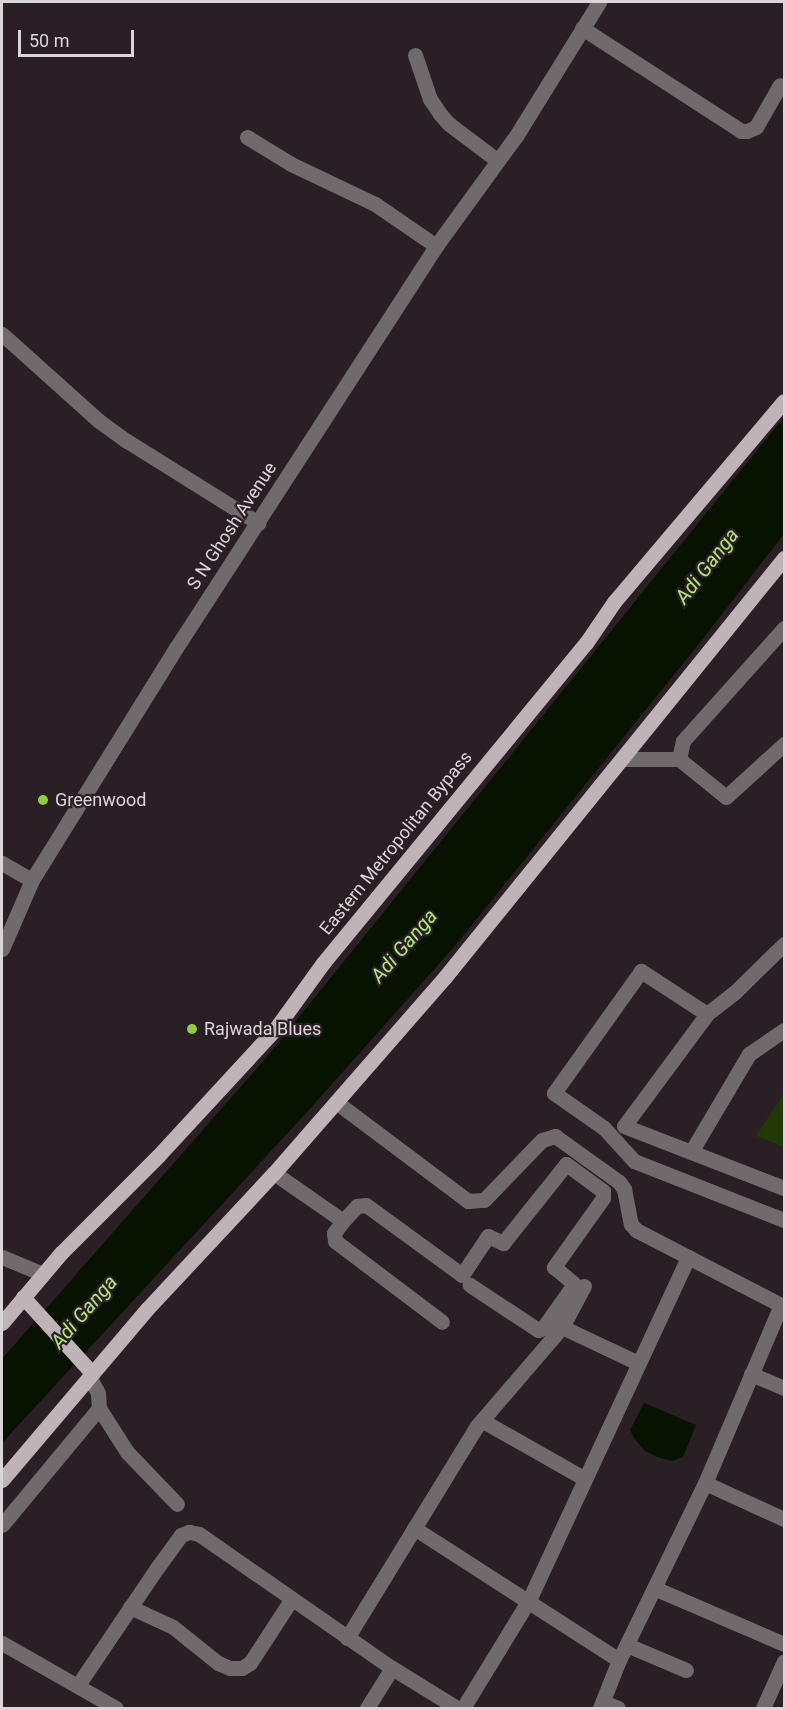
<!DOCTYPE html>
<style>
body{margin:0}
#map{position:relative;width:786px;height:1710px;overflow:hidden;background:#2a1f24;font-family:Roboto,sans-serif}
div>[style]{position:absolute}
.green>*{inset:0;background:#223805}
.water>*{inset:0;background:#071200}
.minor>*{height:15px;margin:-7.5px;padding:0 7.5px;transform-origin:7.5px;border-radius:7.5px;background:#706a6d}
.major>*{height:15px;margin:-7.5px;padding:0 7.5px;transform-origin:7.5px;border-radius:7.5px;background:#bfb3b8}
.dots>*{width:16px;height:16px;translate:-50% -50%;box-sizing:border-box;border:3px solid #2a1f24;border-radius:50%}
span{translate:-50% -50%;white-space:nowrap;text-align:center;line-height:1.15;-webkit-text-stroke:4.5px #2a1f24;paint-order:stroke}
.street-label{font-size:18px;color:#dcd5d8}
.poi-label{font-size:18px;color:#dcd5d8}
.left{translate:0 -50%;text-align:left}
.water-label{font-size:20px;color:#b0e57a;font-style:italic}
.frame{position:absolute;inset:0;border:3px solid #dcd5d8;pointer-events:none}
.scale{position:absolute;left:18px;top:30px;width:116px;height:27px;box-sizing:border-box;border:3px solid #dcd5d8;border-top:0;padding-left:8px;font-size:18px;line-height:21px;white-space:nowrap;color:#dcd5d8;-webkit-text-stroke:4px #2a1f24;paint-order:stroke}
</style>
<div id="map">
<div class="green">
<i style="clip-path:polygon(784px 1093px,784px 1147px,756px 1136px)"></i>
</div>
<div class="water">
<i style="clip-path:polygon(784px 417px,784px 534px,702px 640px,454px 947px,308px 1111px,2px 1443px,2px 1359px,265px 1059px)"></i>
<i style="clip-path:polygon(644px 1403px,696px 1425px,683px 1457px,672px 1461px,657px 1457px,645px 1451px,634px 1438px,630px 1430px)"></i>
</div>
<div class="minor">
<i style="left:582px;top:28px;width:189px;rotate:32.9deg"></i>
<i style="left:741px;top:131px;width:6px"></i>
<i style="left:747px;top:131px;width:10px;rotate:-24deg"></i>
<i style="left:756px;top:127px;width:48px;rotate:-60.3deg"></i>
<i style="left:415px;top:55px;width:46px;rotate:71.2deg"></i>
<i style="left:430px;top:99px;width:18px;rotate:56deg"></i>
<i style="left:440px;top:114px;width:13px;rotate:48deg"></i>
<i style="left:449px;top:124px;width:61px;rotate:37.1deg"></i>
<i style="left:247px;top:137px;width:52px;rotate:31.5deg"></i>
<i style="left:291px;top:164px;width:93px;rotate:25.5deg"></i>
<i style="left:375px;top:204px;width:74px;rotate:34.5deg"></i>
<i style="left:2px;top:334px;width:130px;rotate:41.9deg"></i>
<i style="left:99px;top:421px;width:34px;rotate:36deg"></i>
<i style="left:127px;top:441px;width:155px;rotate:32deg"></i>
<i style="left:784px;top:628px;width:152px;rotate:131.8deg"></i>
<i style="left:683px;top:741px;width:18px;rotate:103deg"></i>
<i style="left:679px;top:759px;width:60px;rotate:39deg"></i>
<i style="left:726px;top:797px;width:79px;rotate:-42.4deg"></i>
<i style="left:622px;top:759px;width:57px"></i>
<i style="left:2px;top:863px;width:34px;rotate:30deg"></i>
<i style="left:784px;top:944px;width:69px;rotate:135.6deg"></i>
<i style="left:735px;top:992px;width:36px;rotate:142deg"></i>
<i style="left:707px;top:1014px;width:79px;rotate:-146.9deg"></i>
<i style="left:641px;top:971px;width:150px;rotate:125.5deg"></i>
<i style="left:554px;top:1093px;width:61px;rotate:35deg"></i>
<i style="left:604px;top:1128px;width:45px;rotate:47.7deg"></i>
<i style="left:634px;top:1161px;width:161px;rotate:21.5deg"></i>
<i style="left:2px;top:949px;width:75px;rotate:-66.5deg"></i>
<i style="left:32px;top:880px;width:273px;rotate:-58.2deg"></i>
<i style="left:176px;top:648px;width:479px;rotate:-57.1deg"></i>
<i style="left:436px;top:246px;width:136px;rotate:-54deg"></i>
<i style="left:516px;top:136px;width:158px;rotate:-58.2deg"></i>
<i style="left:707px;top:1014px;width:139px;rotate:126.5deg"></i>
<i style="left:624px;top:1126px;width:172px;rotate:21.2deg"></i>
<i style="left:336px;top:1102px;width:165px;rotate:36.9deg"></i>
<i style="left:468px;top:1201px;width:16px;rotate:-4deg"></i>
<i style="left:484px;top:1200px;width:83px;rotate:-46deg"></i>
<i style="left:542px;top:1140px;width:14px;rotate:-17deg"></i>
<i style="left:555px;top:1136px;width:79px;rotate:35.7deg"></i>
<i style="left:619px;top:1182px;width:9px;rotate:54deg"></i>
<i style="left:624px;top:1189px;width:36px;rotate:79deg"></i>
<i style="left:631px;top:1224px;width:8px;rotate:50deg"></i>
<i style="left:636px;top:1230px;width:59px;rotate:27.4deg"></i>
<i style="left:691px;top:1152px;width:114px;rotate:-59.4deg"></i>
<i style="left:749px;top:1054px;width:42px;rotate:-34.4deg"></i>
<i style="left:274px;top:1173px;width:84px;rotate:34.8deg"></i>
<i style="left:343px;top:1221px;width:21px;rotate:-47deg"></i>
<i style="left:357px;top:1206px;width:9px;rotate:-6deg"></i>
<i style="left:366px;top:1205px;width:119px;rotate:36.1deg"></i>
<i style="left:462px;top:1275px;width:47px;rotate:-56.3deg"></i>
<i style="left:488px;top:1236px;width:17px;rotate:25deg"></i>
<i style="left:503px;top:1243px;width:101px;rotate:-51.4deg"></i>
<i style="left:566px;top:1164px;width:46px;rotate:36.1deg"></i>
<i style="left:603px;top:1191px;width:7px;rotate:90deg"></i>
<i style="left:603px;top:1198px;width:85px;rotate:125.4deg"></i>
<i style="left:554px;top:1267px;width:25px;rotate:40deg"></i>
<i style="left:573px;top:1283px;width:4px;rotate:104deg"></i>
<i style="left:572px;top:1287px;width:50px;rotate:125.3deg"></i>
<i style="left:543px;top:1328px;width:5px;rotate:158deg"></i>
<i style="left:538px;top:1330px;width:82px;rotate:-146.5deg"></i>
<i style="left:343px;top:1221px;width:15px;rotate:127deg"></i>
<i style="left:334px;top:1233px;width:8px;rotate:83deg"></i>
<i style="left:335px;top:1241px;width:134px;rotate:37.1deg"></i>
<i style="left:2px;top:1257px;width:44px;rotate:22.5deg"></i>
<i style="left:584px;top:1286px;width:47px;rotate:118.2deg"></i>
<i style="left:562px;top:1327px;width:84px;rotate:25.3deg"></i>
<i style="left:751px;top:1374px;width:36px;rotate:23deg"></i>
<i style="left:99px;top:1408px;width:52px;rotate:57.5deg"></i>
<i style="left:127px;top:1452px;width:72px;rotate:46.1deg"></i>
<i style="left:483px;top:1421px;width:117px;rotate:29.6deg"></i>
<i style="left:705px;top:1483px;width:87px;rotate:24.5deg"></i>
<i style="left:2px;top:1525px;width:152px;rotate:-50.3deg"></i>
<i style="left:99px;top:1408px;width:15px;rotate:-94deg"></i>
<i style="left:98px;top:1393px;width:18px;rotate:-119deg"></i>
<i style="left:414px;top:1528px;width:244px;rotate:32.8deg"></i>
<i style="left:654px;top:1588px;width:142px;rotate:23.3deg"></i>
<i style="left:130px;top:1607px;width:47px;rotate:24.9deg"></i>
<i style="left:173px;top:1627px;width:58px;rotate:38.7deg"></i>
<i style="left:218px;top:1663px;width:13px;rotate:23deg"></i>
<i style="left:230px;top:1668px;width:12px"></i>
<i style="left:242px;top:1668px;width:9px;rotate:-32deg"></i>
<i style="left:250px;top:1663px;width:75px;rotate:-56.9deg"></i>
<i style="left:347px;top:1638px;width:249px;rotate:-58.5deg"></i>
<i style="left:477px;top:1426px;width:130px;rotate:-49.4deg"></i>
<i style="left:2px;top:1643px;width:131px;rotate:29.7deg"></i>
<i style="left:627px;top:1645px;width:64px;rotate:23deg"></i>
<i style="left:78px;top:1685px;width:141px;rotate:-56deg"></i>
<i style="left:157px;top:1568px;width:41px;rotate:-54deg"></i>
<i style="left:181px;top:1535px;width:9px;rotate:-21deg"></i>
<i style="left:189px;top:1532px;width:10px;rotate:11deg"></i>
<i style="left:199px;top:1534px;width:235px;rotate:34.8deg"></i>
<i style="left:392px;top:1668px;width:76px;rotate:31.6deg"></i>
<i style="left:603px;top:1702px;width:16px;rotate:22deg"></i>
<i style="left:367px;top:1708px;width:47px;rotate:-58deg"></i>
<i style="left:463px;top:1708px;width:127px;rotate:-58.6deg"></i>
<i style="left:529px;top:1600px;width:378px;rotate:-65.1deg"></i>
<i style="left:688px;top:1257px;width:105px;rotate:27.3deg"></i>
<i style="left:781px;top:1305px;width:194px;rotate:113.1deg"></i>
<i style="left:705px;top:1483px;width:197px;rotate:115.9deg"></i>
<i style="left:619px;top:1660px;width:52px;rotate:111.6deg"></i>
<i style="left:763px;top:1708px;width:51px;rotate:-65.9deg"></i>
</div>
<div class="major">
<i style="left:23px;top:1297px;width:103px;rotate:47.8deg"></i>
<i style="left:2px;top:1323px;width:92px;rotate:-49.9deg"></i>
<i style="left:61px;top:1253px;width:137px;rotate:-45deg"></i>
<i style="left:158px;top:1156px;width:174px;rotate:-47.3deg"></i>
<i style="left:276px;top:1028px;width:80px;rotate:-54.1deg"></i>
<i style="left:323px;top:963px;width:414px;rotate:-50.6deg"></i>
<i style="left:586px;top:643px;width:50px;rotate:-55.7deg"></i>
<i style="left:614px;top:602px;width:263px;rotate:-49.8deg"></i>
<i style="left:2px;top:1480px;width:224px;rotate:-49.7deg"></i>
<i style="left:147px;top:1309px;width:186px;rotate:-47deg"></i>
<i style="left:274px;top:1173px;width:260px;rotate:-48.9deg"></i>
<i style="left:445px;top:977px;width:539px;rotate:-51.02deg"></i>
</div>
<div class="dots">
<i style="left:43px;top:800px;background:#8fcd42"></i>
<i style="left:192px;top:1029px;background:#8fcd42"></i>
</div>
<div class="street-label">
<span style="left:232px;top:526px;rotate:-57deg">S N Ghosh Avenue</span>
<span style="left:396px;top:843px;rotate:-51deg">Eastern Metropolitan Bypass</span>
</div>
<div class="poi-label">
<span class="left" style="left:55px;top:800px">Greenwood</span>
<span class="left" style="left:204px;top:1029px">Rajwada Blues</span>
</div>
<div class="water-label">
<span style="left:707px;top:566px;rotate:-52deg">Adi Ganga</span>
<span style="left:404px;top:946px;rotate:-49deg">Adi Ganga</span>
<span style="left:84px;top:1312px;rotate:-49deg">Adi Ganga</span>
</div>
<div class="frame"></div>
<div class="scale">50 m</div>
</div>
